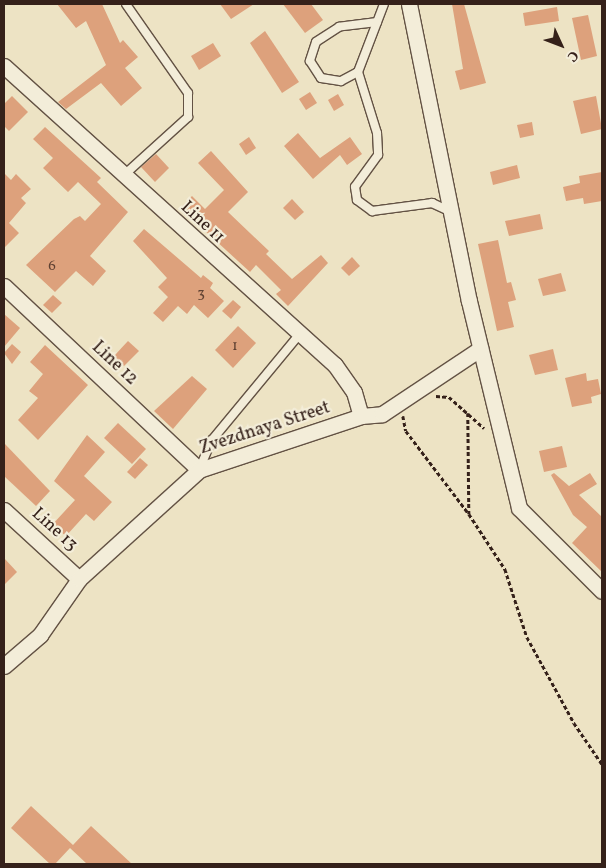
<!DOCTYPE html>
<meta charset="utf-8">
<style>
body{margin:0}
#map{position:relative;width:606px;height:868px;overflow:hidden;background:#ede3c4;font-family:Vollkorn,serif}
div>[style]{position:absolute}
.building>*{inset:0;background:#dda17c}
.path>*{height:2.5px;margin-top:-1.25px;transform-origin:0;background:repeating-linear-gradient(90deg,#35211a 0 4px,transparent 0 6.5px)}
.roads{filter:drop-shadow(1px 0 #635244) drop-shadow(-1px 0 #635244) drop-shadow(0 1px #635244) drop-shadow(0 -1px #635244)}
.lane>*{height:8px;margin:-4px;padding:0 4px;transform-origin:4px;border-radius:4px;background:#f3edd9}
.street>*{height:15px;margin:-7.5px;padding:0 7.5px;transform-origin:7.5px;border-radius:7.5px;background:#f3edd9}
span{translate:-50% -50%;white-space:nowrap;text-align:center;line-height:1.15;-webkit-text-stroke:4.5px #f3edd9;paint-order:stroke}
.number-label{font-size:15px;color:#5f4132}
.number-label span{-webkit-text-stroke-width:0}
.street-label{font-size:18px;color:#35211a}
.frame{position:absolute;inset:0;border:5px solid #35211a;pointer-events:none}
.north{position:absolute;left:536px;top:20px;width:50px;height:50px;-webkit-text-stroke:4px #f3edd9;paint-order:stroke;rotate:133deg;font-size:14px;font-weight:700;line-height:20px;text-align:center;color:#35211a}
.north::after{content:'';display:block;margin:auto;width:18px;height:22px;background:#35211a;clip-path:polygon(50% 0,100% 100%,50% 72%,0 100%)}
</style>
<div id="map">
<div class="building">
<i style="clip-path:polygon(57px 4px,102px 4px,120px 43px,123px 40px,138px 57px,125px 68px,142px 88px,121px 106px,101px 83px,66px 109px,58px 102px,106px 65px,86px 21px,76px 28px)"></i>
<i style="clip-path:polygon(220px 4px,254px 4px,231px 19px)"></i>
<i style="clip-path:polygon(283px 4px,311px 4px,323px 20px,305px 33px)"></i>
<i style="clip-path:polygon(452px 4px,464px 4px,486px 83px,460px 90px,455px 71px,463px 69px)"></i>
<i style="clip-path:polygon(557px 7px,559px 21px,525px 26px,523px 13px)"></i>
<i style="clip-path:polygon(588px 15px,597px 56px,581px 60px,572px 18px)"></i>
<i style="clip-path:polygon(265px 31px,299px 82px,282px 93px,250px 43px)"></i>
<i style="clip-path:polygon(213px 43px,221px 56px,199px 70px,191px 56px)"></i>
<i style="clip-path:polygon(310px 92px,317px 103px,306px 110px,299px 99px)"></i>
<i style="clip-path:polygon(338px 94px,344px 105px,334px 111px,328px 100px)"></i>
<i style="clip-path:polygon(12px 96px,28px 112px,9px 131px,4px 126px,4px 104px)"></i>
<i style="clip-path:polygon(596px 96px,602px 129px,581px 134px,573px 101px)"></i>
<i style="clip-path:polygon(532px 122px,534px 135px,520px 138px,517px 125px)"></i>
<i style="clip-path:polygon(45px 127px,101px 178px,97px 182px,128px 212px,90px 256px,106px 271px,93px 286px,76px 271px,55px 292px,26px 265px,74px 219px,80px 216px,85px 221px,101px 204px,78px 182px,68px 192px,43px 168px,53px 158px,33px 139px)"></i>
<i style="clip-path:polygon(298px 133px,320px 158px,350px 137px,362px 154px,347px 165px,340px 155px,313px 179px,284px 146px)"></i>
<i style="clip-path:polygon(249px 137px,256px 148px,246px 155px,239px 144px)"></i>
<i style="clip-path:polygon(211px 151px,248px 192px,228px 212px,269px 251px,266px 254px,292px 279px,321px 255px,328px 263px,288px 306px,276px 294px,281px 290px,256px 265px,250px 272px,180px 208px,192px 196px,205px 209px,224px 190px,198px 163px)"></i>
<i style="clip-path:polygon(156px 154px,169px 168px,155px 182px,141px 167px)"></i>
<i style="clip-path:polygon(517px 165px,520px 178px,493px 185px,490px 172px)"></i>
<i style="clip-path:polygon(602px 172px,602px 201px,584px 204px,583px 198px,566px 201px,563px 187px,580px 183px,579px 176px)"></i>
<i style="clip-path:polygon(4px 173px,11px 180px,16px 174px,31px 189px,21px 198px,26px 203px,9px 223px,19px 233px,4px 248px)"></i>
<i style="clip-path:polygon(292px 199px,304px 212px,295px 220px,283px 208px)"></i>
<i style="clip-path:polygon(540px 214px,543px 229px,509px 236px,505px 221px)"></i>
<i style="clip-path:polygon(144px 229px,201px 278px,203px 275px,213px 283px,210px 288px,224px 301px,208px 318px,194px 305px,187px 314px,178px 306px,163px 322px,153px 313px,168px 297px,158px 287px,167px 278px,133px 241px)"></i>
<i style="clip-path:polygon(498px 240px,507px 283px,511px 282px,516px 300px,508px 302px,514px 327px,497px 331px,478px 244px)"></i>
<i style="clip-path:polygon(352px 257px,360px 266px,349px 276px,341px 268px)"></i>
<i style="clip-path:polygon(561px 273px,566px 291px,543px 296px,538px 279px)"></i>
<i style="clip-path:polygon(53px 295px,62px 303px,52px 313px,43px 305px)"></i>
<i style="clip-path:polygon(233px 300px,241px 307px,231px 319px,222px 311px)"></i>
<i style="clip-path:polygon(4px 314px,20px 328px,4px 347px)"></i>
<i style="clip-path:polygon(238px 326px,256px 343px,233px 368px,215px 350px)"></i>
<i style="clip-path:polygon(128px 341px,139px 351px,124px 366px,114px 356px)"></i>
<i style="clip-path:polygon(12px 344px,21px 352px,12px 364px,4px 353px)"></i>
<i style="clip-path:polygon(45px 345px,88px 385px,38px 440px,18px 420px,38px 398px,29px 391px,43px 374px,30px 362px)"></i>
<i style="clip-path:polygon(553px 349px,558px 370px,535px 375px,529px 355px)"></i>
<i style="clip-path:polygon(586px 373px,587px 381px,598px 379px,601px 394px,591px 397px,592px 403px,572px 407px,565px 378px)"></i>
<i style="clip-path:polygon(192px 376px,207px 389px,173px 429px,154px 411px)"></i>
<i style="clip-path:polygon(118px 423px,146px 449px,132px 464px,104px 438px)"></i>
<i style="clip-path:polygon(87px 435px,105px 452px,84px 476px,112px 502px,94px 521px,86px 514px,66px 536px,52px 525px,75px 500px,54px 481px)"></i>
<i style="clip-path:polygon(4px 443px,50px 491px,36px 506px,4px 476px)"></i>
<i style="clip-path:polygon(562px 446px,567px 467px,544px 472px,539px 451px)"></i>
<i style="clip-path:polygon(140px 458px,148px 465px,135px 479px,127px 472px)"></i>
<i style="clip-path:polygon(554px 473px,569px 486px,590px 473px,597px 484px,579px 495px,602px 517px,602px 572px,572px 543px,587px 527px,573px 515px,551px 475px)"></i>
<i style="clip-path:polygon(4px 558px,17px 572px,4px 585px)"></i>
<i style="clip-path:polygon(31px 806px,73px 845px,91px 826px,132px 864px,87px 864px,70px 848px,55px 864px,50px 864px,11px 828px)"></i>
</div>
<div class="path">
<i style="left:436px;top:396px;width:13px;rotate:4deg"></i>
<i style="left:449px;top:397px;width:47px;rotate:41.5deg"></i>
<i style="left:468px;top:413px;width:101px;rotate:89.4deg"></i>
<i style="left:469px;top:514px;width:66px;rotate:56.8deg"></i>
<i style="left:505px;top:569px;width:71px;rotate:72.1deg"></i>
<i style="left:527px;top:637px;width:98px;rotate:61.3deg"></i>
<i style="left:574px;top:723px;width:50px;rotate:55.7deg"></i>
<i style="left:403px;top:416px;width:15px;rotate:79deg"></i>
<i style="left:406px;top:431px;width:104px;rotate:52.8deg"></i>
</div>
<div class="roads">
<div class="lane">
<i style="left:377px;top:22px;width:38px;rotate:173deg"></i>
<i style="left:339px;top:27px;width:27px;rotate:147deg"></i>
<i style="left:316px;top:42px;width:20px;rotate:108deg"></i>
<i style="left:310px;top:61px;width:20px;rotate:57deg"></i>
<i style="left:321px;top:78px;width:20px;rotate:9deg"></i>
<i style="left:341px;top:81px;width:19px;rotate:-28deg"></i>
<i style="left:358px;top:72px;width:73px;rotate:-69.1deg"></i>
<i style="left:358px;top:72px;width:64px;rotate:72.7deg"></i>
<i style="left:377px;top:133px;width:22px;rotate:87deg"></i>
<i style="left:378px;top:155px;width:39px;rotate:126deg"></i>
<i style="left:355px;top:187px;width:13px;rotate:81deg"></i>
<i style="left:357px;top:200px;width:19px;rotate:36deg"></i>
<i style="left:372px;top:211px;width:61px;rotate:-7.6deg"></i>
<i style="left:432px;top:203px;width:21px;rotate:25deg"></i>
<i style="left:123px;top:176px;width:88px;rotate:-42.2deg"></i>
<i style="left:188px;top:117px;width:24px;rotate:-90deg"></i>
<i style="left:188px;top:93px;width:108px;rotate:-124.9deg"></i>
<i style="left:199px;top:470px;width:33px;rotate:-67deg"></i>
<i style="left:212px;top:440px;width:135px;rotate:-50.4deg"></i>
</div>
<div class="street">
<i style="left:409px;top:4px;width:303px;rotate:78.6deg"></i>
<i style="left:469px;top:301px;width:213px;rotate:76.4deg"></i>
<i style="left:519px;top:508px;width:117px;rotate:45deg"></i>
<i style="left:4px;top:66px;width:446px;rotate:42.1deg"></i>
<i style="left:335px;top:365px;width:33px;rotate:55deg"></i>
<i style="left:354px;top:392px;width:25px;rotate:74deg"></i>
<i style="left:4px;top:286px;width:268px;rotate:43.3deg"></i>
<i style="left:4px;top:510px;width:102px;rotate:42.6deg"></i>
<i style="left:4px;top:666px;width:48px;rotate:-40.7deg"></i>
<i style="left:40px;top:635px;width:68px;rotate:-55.1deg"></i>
<i style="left:79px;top:579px;width:162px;rotate:-42.2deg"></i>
<i style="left:199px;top:470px;width:171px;rotate:-18.4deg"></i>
<i style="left:361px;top:416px;width:21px;rotate:-5deg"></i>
<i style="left:382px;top:414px;width:118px;rotate:-33.6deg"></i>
</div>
</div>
<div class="number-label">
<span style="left:52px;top:267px">6</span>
<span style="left:201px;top:294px">3</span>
<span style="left:235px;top:347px">1</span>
</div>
<div class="street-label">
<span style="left:202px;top:223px;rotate:43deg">Line 11</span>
<span style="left:114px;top:364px;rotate:43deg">Line 12</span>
<span style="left:265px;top:429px;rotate:-18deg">Zvezdnaya Street</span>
<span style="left:54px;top:530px;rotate:42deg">Line 13</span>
</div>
<div class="frame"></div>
<div class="north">С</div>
</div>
